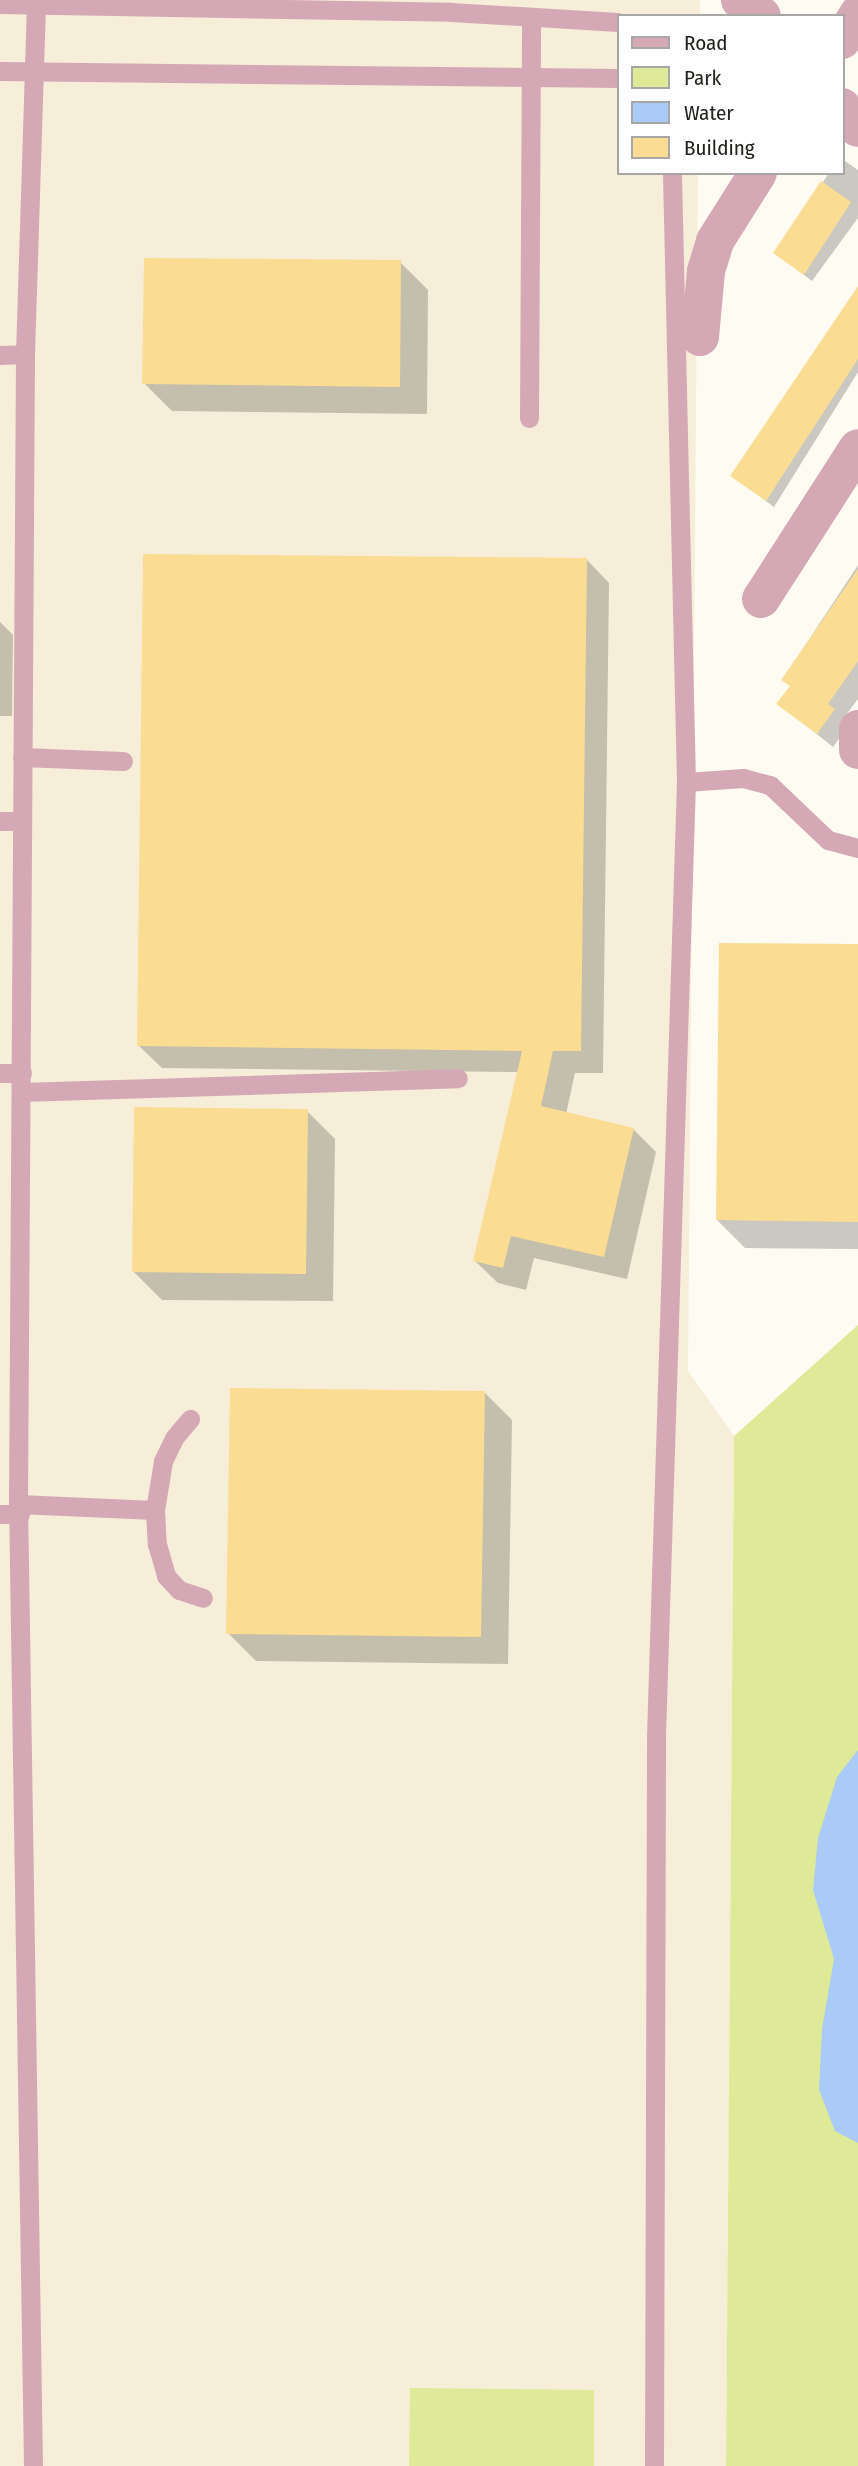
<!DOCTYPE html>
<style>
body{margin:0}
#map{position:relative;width:858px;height:2466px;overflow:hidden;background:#fefbf3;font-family:"Fira Sans Condensed",sans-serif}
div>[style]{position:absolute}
.built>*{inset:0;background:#f6eed9}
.green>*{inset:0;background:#deea98}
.water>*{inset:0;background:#aacbf8}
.shadow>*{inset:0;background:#0003}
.building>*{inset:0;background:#fadd93}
.lane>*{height:19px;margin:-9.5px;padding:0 9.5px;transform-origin:9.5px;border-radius:9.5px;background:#d5a8b5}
.street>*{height:38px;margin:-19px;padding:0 19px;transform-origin:19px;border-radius:19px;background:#d5a8b5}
span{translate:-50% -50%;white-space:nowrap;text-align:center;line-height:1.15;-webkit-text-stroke:7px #fff;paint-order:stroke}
.legend{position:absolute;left:617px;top:14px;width:228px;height:161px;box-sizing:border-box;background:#fff;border:2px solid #a7a7a5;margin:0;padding:9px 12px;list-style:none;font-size:21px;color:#24221d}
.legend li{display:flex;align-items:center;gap:14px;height:35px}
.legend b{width:35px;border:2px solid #a7a7a5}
</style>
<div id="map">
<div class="built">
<i style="clip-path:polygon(0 0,700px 0,700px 16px,618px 16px,618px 173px,698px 173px,688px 1371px,734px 1436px,726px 2466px,0 2466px)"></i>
</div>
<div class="green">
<i style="clip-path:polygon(858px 1325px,858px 2466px,726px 2466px,734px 1436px)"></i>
<i style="clip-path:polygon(410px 2388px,594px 2390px,594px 2466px,409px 2466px)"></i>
</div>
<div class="water">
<i style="clip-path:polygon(858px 1750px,858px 2143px,835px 2131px,819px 2090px,822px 2029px,834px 1959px,813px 1890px,818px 1838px,837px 1777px)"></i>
</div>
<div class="shadow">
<i style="clip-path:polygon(842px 159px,858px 170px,858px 218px,812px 281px,775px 253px,829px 173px,842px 173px)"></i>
<i style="clip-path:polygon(400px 262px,428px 290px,427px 414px,172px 411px,144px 383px)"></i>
<i style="clip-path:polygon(858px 292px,858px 372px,774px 507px,732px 476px)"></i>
<i style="clip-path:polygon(587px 560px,609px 583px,603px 1073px,575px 1073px,566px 1114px,633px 1129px,656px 1152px,627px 1279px,534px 1258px,526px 1290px,498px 1283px,475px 1261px,519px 1072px,162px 1068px,139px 1046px)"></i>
<i style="clip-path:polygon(858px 565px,858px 699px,843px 719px,849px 725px,833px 747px,779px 704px,791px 687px,783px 679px)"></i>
<i style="clip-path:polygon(0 622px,13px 635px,12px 716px,0 716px)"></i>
<i style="clip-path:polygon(858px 946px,858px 1249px,745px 1248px,717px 1220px)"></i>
<i style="clip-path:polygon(307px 1111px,335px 1139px,333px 1301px,162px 1300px,134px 1272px)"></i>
<i style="clip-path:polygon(484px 1392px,512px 1420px,508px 1664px,256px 1661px,228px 1633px)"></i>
</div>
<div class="building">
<i style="clip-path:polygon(821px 181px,851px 202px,804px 275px,773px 253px)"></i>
<i style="clip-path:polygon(144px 258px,401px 260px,400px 387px,142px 384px)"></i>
<i style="clip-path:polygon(858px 286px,858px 359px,766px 501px,730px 476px)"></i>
<i style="clip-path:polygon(143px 554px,587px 558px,581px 1051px,553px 1051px,541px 1106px,634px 1128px,604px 1257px,511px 1236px,503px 1268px,473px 1261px,522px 1051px,137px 1046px)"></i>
<i style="clip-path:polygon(858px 569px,858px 661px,828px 704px,835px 709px,817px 734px,776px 704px,790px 686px,781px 680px)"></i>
<i style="clip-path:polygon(719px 943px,858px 944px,858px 1222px,716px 1220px)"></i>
<i style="clip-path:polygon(134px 1107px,308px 1109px,306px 1274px,132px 1272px)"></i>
<i style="clip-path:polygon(230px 1388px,485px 1391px,481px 1637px,226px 1634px)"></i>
</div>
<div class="lane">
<i style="left:0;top:4px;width:451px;rotate:1deg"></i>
<i style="left:451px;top:12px;width:167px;rotate:3.4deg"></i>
<i style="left:0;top:71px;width:618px;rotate:0.65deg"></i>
<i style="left:0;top:355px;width:25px;rotate:-2deg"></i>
<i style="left:529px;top:418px;width:401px;rotate:-89.7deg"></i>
<i style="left:22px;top:757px;width:101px;rotate:2.3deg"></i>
<i style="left:686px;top:782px;width:57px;rotate:-4deg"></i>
<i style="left:743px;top:778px;width:28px;rotate:15deg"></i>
<i style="left:770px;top:785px;width:80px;rotate:43.5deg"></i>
<i style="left:828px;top:840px;width:31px;rotate:15deg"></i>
<i style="left:0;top:821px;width:22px"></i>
<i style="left:0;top:1073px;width:22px"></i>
<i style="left:21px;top:1092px;width:437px;rotate:-1.8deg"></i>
<i style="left:18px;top:1504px;width:137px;rotate:2.5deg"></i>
<i style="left:155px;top:1510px;width:50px;rotate:-80.7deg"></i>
<i style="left:163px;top:1461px;width:25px;rotate:-64deg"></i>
<i style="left:174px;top:1438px;width:25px;rotate:-50deg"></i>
<i style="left:155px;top:1510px;width:34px;rotate:87deg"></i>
<i style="left:157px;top:1544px;width:33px;rotate:74deg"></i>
<i style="left:166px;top:1576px;width:19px;rotate:47deg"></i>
<i style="left:179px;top:1590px;width:25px;rotate:18deg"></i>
<i style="left:0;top:1514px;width:20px"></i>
<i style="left:33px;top:2466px;width:962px;rotate:-90.89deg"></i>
<i style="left:18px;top:1504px;width:1150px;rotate:-89.65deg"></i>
<i style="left:25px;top:354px;width:350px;rotate:-88.2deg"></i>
<i style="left:654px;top:2466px;width:730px;rotate:-89.84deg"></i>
<i style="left:656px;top:1736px;width:954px;rotate:-88.2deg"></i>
<i style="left:686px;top:782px;width:609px;rotate:-91.32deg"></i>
</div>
<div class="street">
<i style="left:740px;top:0;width:27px;rotate:36deg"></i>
<i style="left:842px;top:40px;width:31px;rotate:-58deg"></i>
<i style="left:842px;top:107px;width:26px;rotate:53deg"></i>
<i style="left:700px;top:337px;width:66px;rotate:-84.8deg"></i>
<i style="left:706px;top:271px;width:31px;rotate:-73deg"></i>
<i style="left:715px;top:241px;width:80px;rotate:-57.7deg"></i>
<i style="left:761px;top:599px;width:179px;rotate:-57.3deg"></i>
<i style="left:858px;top:729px;width:21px;rotate:90deg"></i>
</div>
<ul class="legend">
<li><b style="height:9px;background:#d5a8b5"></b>Road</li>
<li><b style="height:19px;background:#deea98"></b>Park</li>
<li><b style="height:19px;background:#aacbf8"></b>Water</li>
<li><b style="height:19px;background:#fadd93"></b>Building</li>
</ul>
</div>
